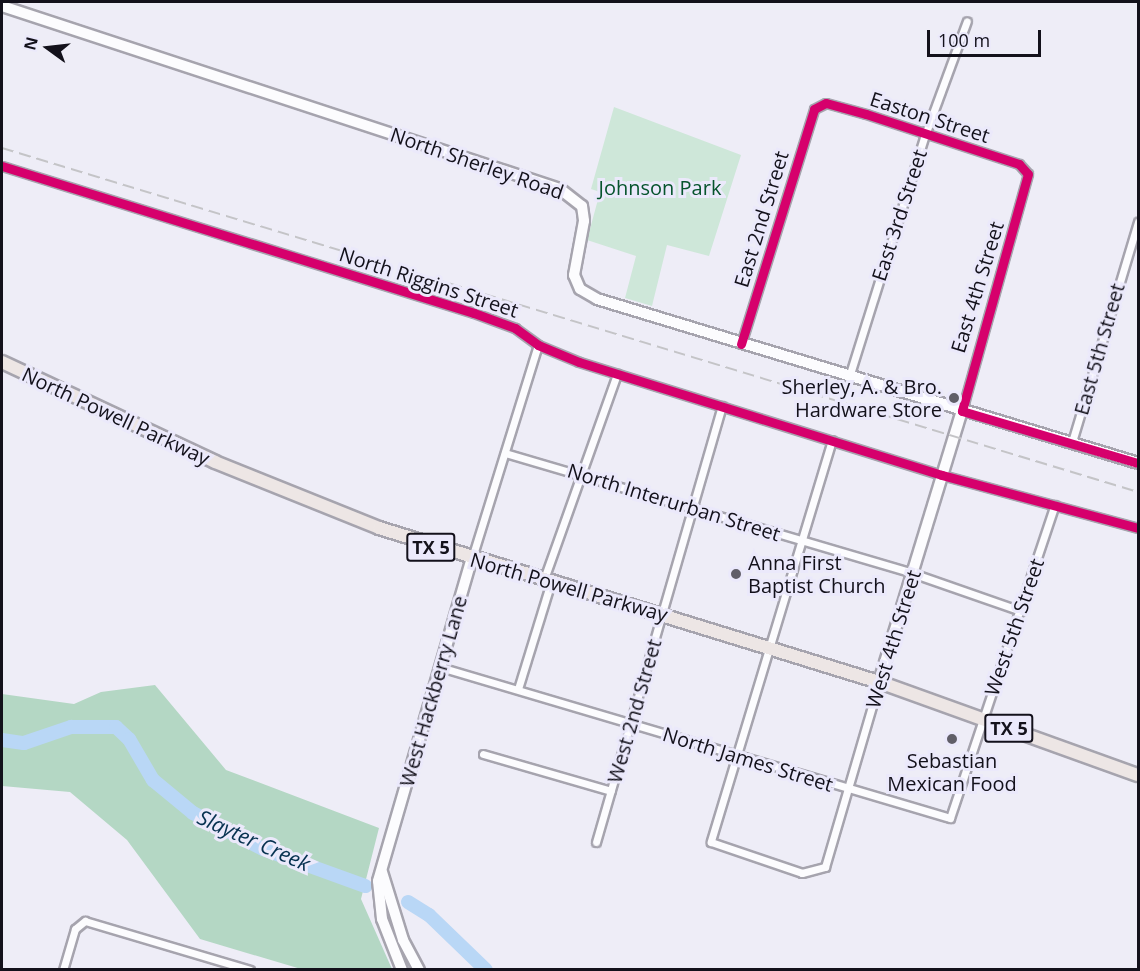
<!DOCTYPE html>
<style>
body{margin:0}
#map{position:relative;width:1140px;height:971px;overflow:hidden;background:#eeedf7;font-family:"Open Sans",sans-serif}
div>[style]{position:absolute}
.green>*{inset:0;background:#cee7d9}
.forest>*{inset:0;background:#b4d7c4}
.stream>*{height:2px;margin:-1px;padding:0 1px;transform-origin:1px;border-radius:1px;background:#b9d7f6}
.river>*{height:14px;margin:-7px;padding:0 7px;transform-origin:7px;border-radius:7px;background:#b9d7f6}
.roads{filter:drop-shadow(2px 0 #a6a4ae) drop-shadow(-2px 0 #a6a4ae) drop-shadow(0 2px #a6a4ae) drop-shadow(0 -2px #a6a4ae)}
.street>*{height:7px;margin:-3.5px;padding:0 3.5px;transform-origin:3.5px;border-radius:3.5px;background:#fcfcfe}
.secondary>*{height:10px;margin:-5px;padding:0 5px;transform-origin:5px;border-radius:5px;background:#fcfcfe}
.primary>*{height:12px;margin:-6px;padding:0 6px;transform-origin:6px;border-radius:6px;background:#ede6e5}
.rail>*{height:2px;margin-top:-1px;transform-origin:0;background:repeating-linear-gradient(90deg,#c4c4c7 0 12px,transparent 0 18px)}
.cycleway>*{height:9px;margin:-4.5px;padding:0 4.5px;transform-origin:4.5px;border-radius:4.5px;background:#d6006c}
.dots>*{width:16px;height:16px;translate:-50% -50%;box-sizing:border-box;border:3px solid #ebe9fb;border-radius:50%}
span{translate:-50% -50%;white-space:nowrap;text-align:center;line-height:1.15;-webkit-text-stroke:6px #ebe9fb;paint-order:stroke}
.shield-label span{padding:2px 4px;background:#ebe9fb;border:2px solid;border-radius:4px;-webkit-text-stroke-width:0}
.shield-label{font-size:18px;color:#13111b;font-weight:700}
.street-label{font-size:20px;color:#13111b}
.park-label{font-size:20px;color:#06542d}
.poi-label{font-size:20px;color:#13111b}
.right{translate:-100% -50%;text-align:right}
.left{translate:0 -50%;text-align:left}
.water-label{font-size:21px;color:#063150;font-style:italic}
.frame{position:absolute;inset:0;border:3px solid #13111b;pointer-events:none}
.north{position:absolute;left:18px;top:18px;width:60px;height:60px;-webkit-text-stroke:4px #ebe9fb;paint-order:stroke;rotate:285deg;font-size:16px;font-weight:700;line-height:24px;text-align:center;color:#13111b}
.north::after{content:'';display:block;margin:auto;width:21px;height:27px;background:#13111b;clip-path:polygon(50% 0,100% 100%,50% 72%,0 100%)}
.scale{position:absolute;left:927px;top:30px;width:114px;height:27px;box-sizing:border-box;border:3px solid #13111b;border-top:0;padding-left:8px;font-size:18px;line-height:21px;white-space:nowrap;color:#13111b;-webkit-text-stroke:4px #ebe9fb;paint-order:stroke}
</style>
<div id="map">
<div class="green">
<i style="clip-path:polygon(614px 107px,741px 155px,709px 256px,667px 245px,652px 306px,625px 298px,636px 256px,587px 240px,600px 192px,591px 189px)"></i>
</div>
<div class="forest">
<i style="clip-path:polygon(155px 685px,226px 770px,379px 828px,361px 899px,392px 969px,301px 969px,200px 939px,127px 840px,70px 792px,2px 786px,2px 694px,74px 704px,101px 692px)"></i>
</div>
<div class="stream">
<i style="left:2px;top:746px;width:9px;rotate:-18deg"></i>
</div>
<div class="river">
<i style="left:2px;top:740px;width:22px;rotate:8deg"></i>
<i style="left:24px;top:743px;width:50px;rotate:-18.8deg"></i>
<i style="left:71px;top:727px;width:45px"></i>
<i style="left:116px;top:727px;width:18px;rotate:43deg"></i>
<i style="left:129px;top:739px;width:48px;rotate:59.7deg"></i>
<i style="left:153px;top:780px;width:52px;rotate:39.5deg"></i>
<i style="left:193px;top:813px;width:79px;rotate:27.2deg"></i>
<i style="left:263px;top:849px;width:109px;rotate:19.9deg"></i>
<i style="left:408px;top:902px;width:25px;rotate:32deg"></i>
<i style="left:429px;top:915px;width:79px;rotate:44deg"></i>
</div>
<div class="roads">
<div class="street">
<i style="left:2px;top:166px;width:494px;rotate:17.3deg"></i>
<i style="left:474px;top:313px;width:44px;rotate:20.1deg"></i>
<i style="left:515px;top:328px;width:29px;rotate:36deg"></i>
<i style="left:538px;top:345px;width:44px;rotate:22.5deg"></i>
<i style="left:579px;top:362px;width:380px;rotate:17.3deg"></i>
<i style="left:942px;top:475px;width:203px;rotate:15.1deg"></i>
<i style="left:741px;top:344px;width:246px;rotate:-72.7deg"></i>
<i style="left:814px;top:109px;width:13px;rotate:-27deg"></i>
<i style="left:826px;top:103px;width:41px;rotate:15.4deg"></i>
<i style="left:866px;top:114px;width:161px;rotate:18.1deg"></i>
<i style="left:1019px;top:164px;width:13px;rotate:48deg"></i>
<i style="left:1028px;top:174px;width:246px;rotate:105.6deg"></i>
<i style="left:849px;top:377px;width:254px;rotate:-72.6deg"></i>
<i style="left:925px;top:135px;width:121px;rotate:-69.8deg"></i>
<i style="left:832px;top:440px;width:420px;rotate:106.8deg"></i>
<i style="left:711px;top:842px;width:96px;rotate:18.8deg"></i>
<i style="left:802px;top:873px;width:24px;rotate:-15deg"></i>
<i style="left:825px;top:867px;width:193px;rotate:-73.7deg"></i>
<i style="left:1072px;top:442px;width:230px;rotate:-73.3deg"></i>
<i style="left:505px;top:453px;width:424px;rotate:16.4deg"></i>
<i style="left:912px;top:573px;width:115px;rotate:19.2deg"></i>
<i style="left:472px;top:558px;width:223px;rotate:-72.8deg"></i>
<i style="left:544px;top:579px;width:218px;rotate:-70.4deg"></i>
<i style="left:440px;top:667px;width:532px;rotate:16.49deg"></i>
<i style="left:950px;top:818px;width:330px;rotate:-71.5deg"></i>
<i style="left:518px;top:689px;width:112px;rotate:-72.9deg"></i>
<i style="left:483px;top:754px;width:133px;rotate:16.1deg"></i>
<i style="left:596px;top:842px;width:454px;rotate:-73.9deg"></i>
<i style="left:63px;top:970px;width:43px;rotate:-73.7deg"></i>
<i style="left:75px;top:929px;width:13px;rotate:-39deg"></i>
<i style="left:85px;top:921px;width:172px;rotate:16.5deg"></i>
</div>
<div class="secondary">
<i style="left:2px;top:6px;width:587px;rotate:18.16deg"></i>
<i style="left:560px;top:189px;width:28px;rotate:38deg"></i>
<i style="left:582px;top:206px;width:15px;rotate:82deg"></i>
<i style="left:584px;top:221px;width:55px;rotate:100.5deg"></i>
<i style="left:574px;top:275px;width:15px;rotate:67deg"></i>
<i style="left:580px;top:289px;width:20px;rotate:30deg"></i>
<i style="left:597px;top:299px;width:565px;rotate:16.86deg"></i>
<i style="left:879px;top:682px;width:283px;rotate:-73deg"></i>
<i style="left:382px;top:872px;width:71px;rotate:72.8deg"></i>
<i style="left:403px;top:940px;width:34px;rotate:62deg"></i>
<i style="left:402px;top:970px;width:55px;rotate:-111.4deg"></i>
<i style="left:382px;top:919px;width:38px;rotate:-96deg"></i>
<i style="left:378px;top:881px;width:336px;rotate:-73.8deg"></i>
</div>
<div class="primary">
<i style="left:2px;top:362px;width:235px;rotate:25.1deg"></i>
<i style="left:215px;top:462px;width:177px;rotate:21.9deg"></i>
<i style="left:379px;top:528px;width:523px;rotate:17.12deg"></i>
<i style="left:879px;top:682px;width:275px;rotate:19.8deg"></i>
</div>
</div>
<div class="rail">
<i style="left:2px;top:148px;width:1187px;rotate:16.85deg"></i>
</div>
<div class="cycleway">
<i style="left:2px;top:166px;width:494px;rotate:17.3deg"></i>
<i style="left:474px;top:313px;width:44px;rotate:20.1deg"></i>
<i style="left:515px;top:328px;width:29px;rotate:36deg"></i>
<i style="left:538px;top:345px;width:44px;rotate:22.5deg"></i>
<i style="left:579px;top:362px;width:380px;rotate:17.3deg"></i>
<i style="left:942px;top:475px;width:203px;rotate:15.1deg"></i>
<i style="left:741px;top:344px;width:246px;rotate:-72.7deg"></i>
<i style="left:814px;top:109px;width:13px;rotate:-27deg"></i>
<i style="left:826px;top:103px;width:41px;rotate:15.4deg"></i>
<i style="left:866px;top:114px;width:161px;rotate:18.1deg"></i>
<i style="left:1019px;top:164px;width:13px;rotate:48deg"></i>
<i style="left:1028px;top:174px;width:246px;rotate:105.6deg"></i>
<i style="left:962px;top:411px;width:184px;rotate:16.5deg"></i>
</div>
<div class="dots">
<i style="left:954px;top:398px;background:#605e68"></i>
<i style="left:736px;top:574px;background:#605e68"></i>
<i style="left:952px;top:739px;background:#605e68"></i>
</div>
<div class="shield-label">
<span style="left:431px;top:547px">TX 5</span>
<span style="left:1009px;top:728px">TX 5</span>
</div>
<div class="street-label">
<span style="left:930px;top:117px;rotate:18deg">Easton Street</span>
<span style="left:477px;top:163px;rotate:19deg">North Sherley Road</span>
<span style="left:899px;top:215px;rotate:-72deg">East 3rd Street</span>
<span style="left:761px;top:219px;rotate:-73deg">East 2nd Street</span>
<span style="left:429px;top:282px;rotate:18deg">North Riggins Street</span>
<span style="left:977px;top:287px;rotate:-73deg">East 4th Street</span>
<span style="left:1099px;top:349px;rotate:-74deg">East 5th Street</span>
<span style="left:116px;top:416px;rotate:25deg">North Powell Parkway</span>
<span style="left:674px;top:502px;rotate:17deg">North Interurban Street</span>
<span style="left:569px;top:587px;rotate:16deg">North Powell Parkway</span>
<span style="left:1014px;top:627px;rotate:-71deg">West 5th Street</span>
<span style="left:893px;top:639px;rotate:-73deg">West 4th Street</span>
<span style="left:433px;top:691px;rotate:-74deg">West Hackberry Lane</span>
<span style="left:634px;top:711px;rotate:-74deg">West 2nd Street</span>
<span style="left:748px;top:759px;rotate:17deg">North James Street</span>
</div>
<div class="park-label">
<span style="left:660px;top:187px">Johnson Park</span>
</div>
<div class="poi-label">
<span class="right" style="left:942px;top:398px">Sherley, A. &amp; Bro.<br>Hardware Store</span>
<span class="left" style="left:748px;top:574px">Anna First<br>Baptist Church</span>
<span style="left:952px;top:772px">Sebastian<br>Mexican Food</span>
</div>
<div class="water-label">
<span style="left:254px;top:840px;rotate:24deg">Slayter Creek</span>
</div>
<div class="frame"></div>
<div class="north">N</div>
<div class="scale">100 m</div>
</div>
